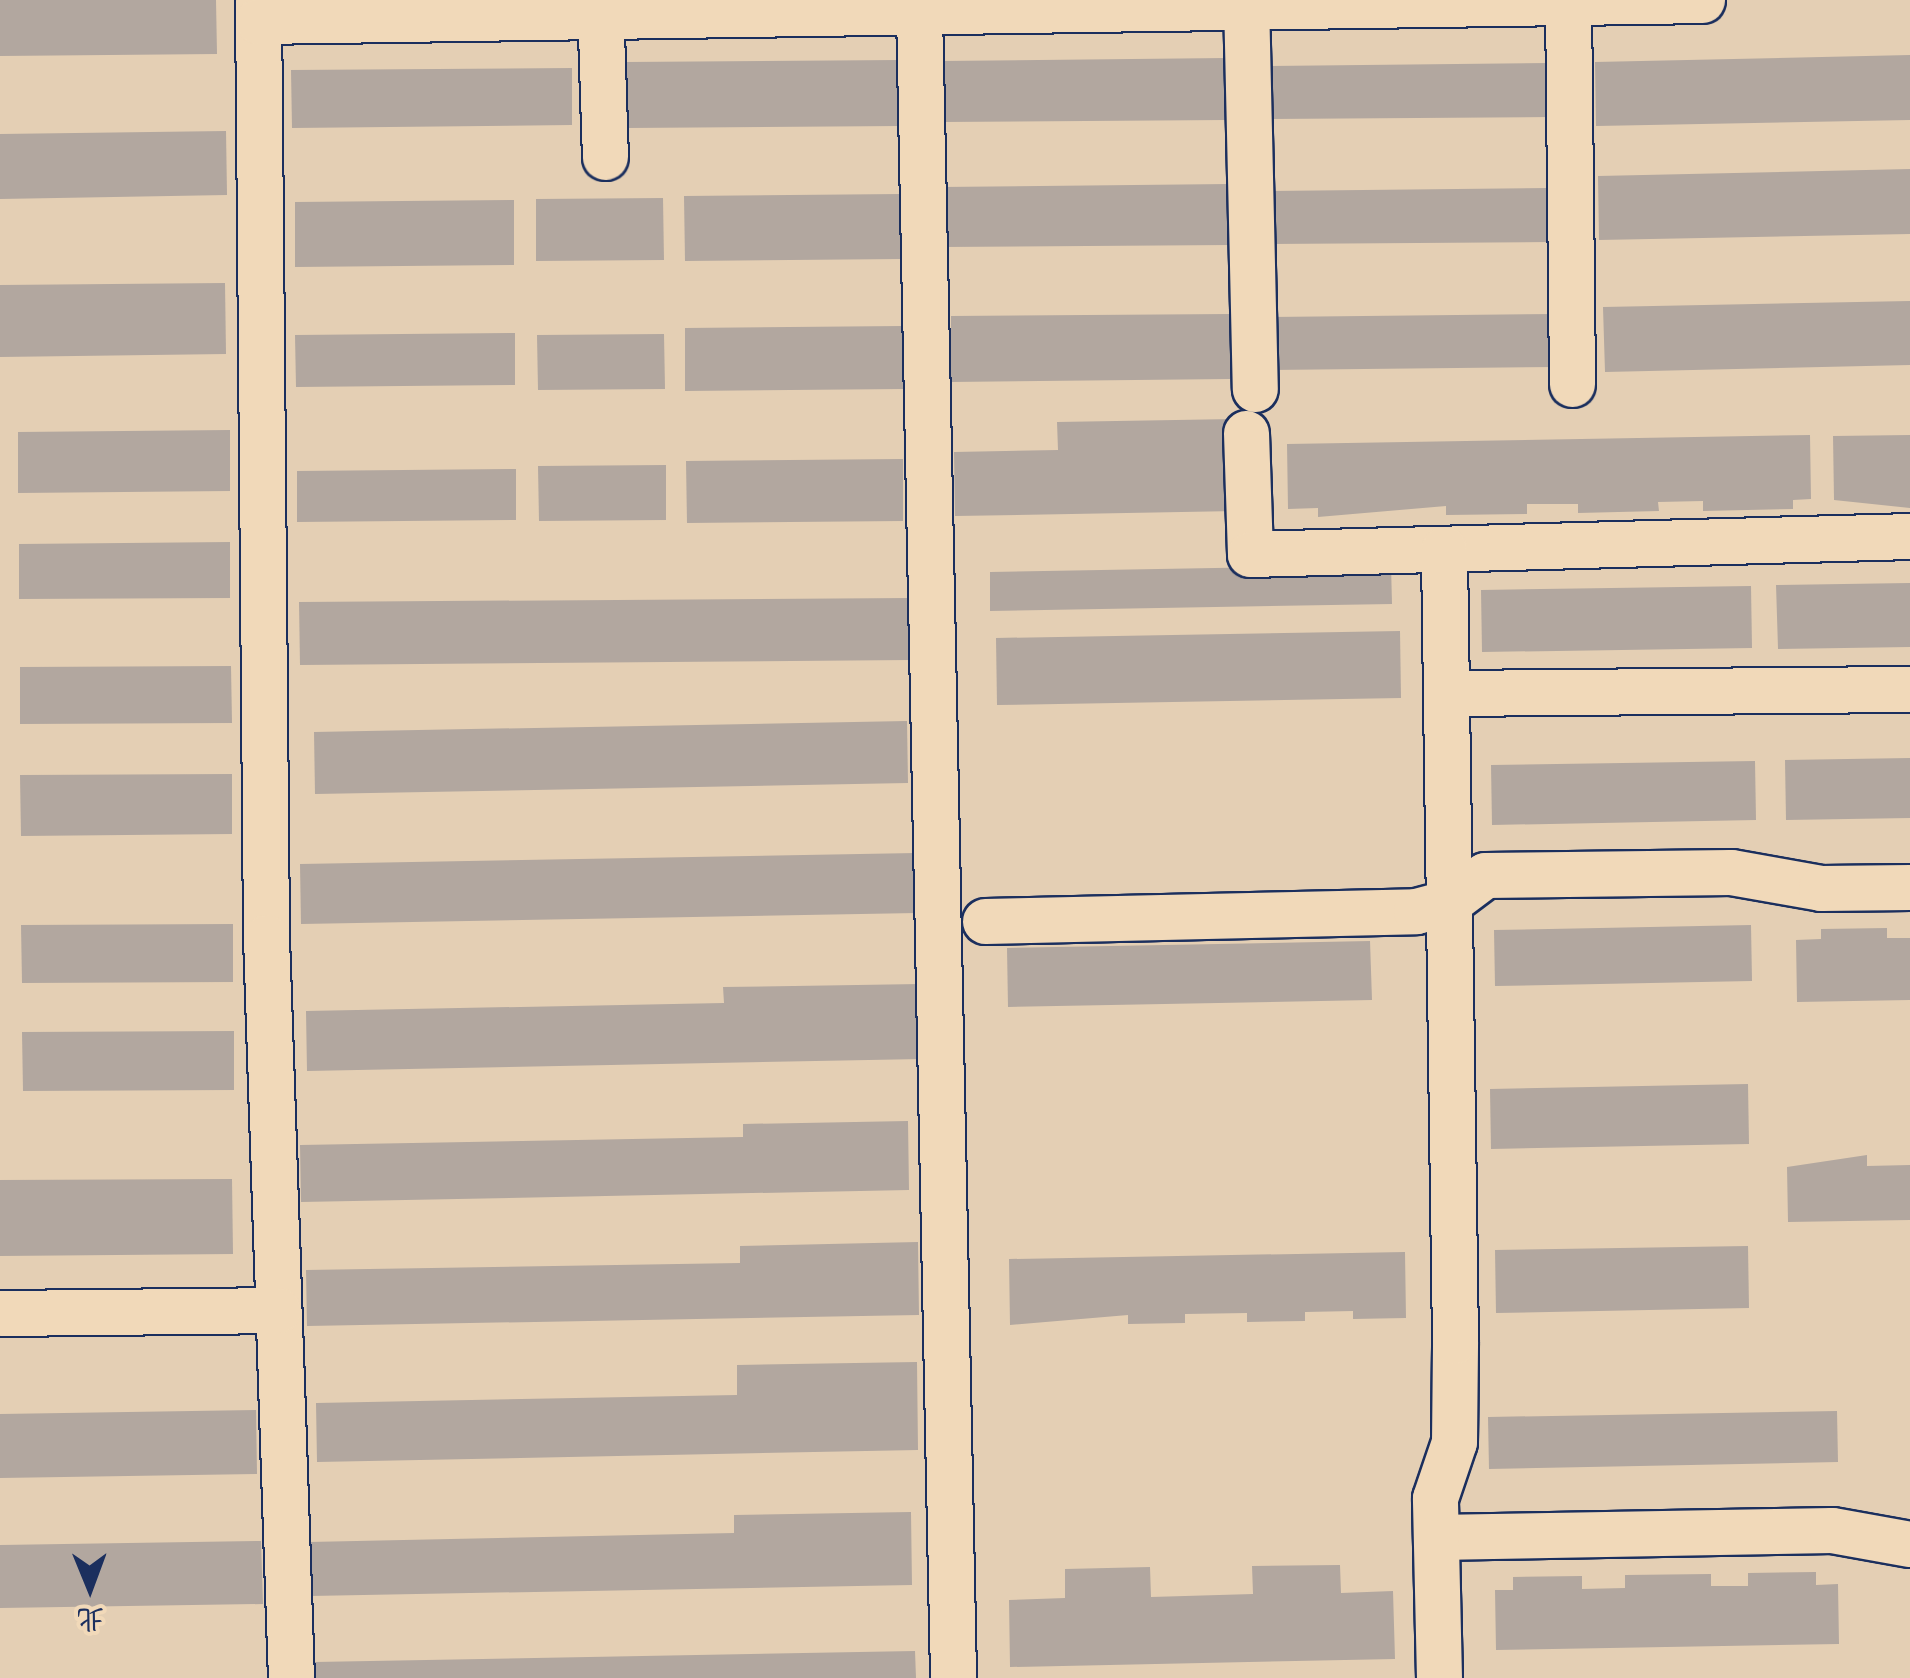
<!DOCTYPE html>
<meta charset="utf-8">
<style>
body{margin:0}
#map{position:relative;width:1910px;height:1678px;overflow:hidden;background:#e4cfb4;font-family:"Balsamiq Sans","LXGW WenKai TC",sans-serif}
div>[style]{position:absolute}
.building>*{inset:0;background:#b2a79f}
.roads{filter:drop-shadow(2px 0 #1b2f5e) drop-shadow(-2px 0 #1b2f5e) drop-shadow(0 2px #1b2f5e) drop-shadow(0 -2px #1b2f5e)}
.minor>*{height:45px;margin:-22.5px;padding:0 22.5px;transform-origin:22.5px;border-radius:22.5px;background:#f1d9b9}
span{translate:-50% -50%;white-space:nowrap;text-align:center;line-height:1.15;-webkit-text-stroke:10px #f1d9b9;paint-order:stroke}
.north{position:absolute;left:40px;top:1538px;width:100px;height:100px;-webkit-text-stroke:8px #f1d9b9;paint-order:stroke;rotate:179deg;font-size:28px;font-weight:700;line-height:40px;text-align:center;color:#1b2f5e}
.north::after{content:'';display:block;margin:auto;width:35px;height:45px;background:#1b2f5e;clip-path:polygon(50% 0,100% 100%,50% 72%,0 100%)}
</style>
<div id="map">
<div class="building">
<i style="clip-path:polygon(0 0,216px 0,217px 54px,0 56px)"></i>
<i style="clip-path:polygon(1910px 55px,1910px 120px,1596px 126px,1595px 62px)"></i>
<i style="clip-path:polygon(1226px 58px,1226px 120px,942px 122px,941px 61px)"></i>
<i style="clip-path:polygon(899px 60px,900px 126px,627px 128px,626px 62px)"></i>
<i style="clip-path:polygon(1549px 63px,1550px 117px,1264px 119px,1264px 66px)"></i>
<i style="clip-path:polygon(572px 68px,572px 125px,292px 128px,291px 70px)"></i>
<i style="clip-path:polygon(226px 131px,227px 195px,0 199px,0 134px)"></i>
<i style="clip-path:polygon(1910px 169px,1910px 234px,1599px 240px,1598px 176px)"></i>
<i style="clip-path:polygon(1229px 184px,1230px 245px,942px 247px,941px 187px)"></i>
<i style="clip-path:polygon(1548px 188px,1548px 242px,1263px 244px,1262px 191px)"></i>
<i style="clip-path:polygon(901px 194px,902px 259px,685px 261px,684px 196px)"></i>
<i style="clip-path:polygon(663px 198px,664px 260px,536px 261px,536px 199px)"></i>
<i style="clip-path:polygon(514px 200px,514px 265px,295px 267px,295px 202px)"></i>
<i style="clip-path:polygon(225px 283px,226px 354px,0 357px,0 285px)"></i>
<i style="clip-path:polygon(1910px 301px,1910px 365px,1605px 372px,1603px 307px)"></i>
<i style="clip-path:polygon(1230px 314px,1230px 379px,951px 382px,951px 316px)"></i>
<i style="clip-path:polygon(1556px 314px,1556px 367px,1271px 370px,1271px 317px)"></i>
<i style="clip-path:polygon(902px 326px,903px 389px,685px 391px,685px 328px)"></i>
<i style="clip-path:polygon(515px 333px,515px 385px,296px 387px,295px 335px)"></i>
<i style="clip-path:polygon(664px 334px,665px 389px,538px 390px,537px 335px)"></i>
<i style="clip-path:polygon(1235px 419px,1237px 511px,955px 516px,954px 452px,1058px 450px,1057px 422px)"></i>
<i style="clip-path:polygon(230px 430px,230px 491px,18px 493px,18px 432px)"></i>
<i style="clip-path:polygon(1810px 435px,1811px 499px,1793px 500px,1793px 509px,1703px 511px,1703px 501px,1658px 502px,1659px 511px,1578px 513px,1578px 504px,1527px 504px,1527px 514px,1446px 515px,1446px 506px,1318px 517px,1318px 508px,1288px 509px,1287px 444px)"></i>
<i style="clip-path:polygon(1910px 435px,1910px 508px,1834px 500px,1833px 436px)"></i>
<i style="clip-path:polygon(903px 459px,903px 521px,687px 523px,686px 461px)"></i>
<i style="clip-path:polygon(666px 465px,666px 520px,539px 521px,538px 466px)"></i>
<i style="clip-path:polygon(516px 469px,516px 520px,297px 522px,297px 471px)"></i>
<i style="clip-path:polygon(230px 542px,230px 598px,19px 599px,19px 544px)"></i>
<i style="clip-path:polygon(1391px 565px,1392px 604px,990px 611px,990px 572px)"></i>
<i style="clip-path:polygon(1910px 583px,1910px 647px,1778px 649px,1776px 585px)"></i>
<i style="clip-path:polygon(1751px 586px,1752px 648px,1482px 652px,1481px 590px)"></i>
<i style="clip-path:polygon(909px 598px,910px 660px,300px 665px,299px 602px)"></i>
<i style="clip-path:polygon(1400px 631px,1401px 698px,997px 705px,996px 638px)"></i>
<i style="clip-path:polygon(231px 666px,232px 723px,20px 724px,20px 667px)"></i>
<i style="clip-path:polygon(907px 721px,908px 783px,315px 794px,314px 732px)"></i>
<i style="clip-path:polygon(1910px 758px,1910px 818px,1786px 820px,1785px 760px)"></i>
<i style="clip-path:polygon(1755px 761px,1756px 820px,1492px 825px,1491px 765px)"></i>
<i style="clip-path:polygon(232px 774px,232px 834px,21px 836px,20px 775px)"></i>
<i style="clip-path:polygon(916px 853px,917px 913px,301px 924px,300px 864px)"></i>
<i style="clip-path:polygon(233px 924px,233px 982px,22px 983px,21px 925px)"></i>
<i style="clip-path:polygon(1751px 925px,1752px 981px,1495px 986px,1494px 930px)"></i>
<i style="clip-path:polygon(1887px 928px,1887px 938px,1910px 938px,1910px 1000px,1797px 1002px,1796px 940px,1821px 939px,1821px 929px)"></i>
<i style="clip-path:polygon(1370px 941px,1372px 1000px,1008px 1007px,1007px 948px)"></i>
<i style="clip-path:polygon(920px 984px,922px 1059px,307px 1071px,306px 1011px,724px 1003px,723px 987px)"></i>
<i style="clip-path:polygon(234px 1031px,234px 1090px,23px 1091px,22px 1032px)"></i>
<i style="clip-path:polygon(1748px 1084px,1749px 1144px,1491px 1149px,1490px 1089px)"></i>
<i style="clip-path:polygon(908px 1121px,909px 1190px,301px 1202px,300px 1145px,743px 1137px,743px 1124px)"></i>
<i style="clip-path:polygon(1867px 1155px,1867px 1166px,1910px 1165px,1910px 1220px,1788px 1222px,1787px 1167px)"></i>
<i style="clip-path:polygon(232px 1179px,233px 1254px,0 1256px,0 1180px)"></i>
<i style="clip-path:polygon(918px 1242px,919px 1315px,307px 1326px,306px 1270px,740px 1263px,740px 1246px)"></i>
<i style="clip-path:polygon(1748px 1246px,1749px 1308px,1496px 1313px,1495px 1250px)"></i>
<i style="clip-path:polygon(1405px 1252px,1406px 1318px,1353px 1319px,1353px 1311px,1305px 1312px,1305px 1321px,1247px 1322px,1247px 1313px,1185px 1314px,1185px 1323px,1128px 1324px,1128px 1315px,1010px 1325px,1009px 1259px)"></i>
<i style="clip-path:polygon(917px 1362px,918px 1450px,317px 1462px,316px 1403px,737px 1395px,737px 1365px)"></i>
<i style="clip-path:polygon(256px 1410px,257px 1474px,0 1478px,0 1414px)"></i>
<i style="clip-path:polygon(1837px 1411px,1838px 1462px,1489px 1469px,1488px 1417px)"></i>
<i style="clip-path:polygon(911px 1512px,912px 1585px,310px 1596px,309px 1542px,734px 1533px,734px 1515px)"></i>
<i style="clip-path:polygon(261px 1541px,263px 1604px,0 1608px,0 1545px)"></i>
<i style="clip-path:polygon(1340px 1565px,1341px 1593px,1393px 1591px,1395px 1659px,1010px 1667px,1009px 1600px,1065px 1598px,1065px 1569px,1150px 1567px,1151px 1597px,1253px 1594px,1252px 1566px)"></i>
<i style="clip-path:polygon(1816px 1572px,1816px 1585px,1838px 1584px,1839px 1644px,1496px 1650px,1495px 1590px,1513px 1590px,1513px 1577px,1582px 1576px,1582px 1589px,1625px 1588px,1625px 1575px,1711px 1574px,1711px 1586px,1748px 1586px,1748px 1573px)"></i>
<i style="clip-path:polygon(915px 1651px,916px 1678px,315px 1678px,315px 1662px)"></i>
</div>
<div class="roads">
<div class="minor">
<i style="left:258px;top:0;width:937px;rotate:89.51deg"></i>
<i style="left:266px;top:937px;width:741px;rotate:88.07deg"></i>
<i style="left:600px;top:0;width:157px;rotate:88.2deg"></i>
<i style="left:1246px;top:0;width:389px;rotate:88.7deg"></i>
<i style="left:1568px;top:0;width:384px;rotate:89.4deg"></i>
<i style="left:919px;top:11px;width:1667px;rotate:88.83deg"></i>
<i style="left:258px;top:21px;width:1444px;rotate:-0.83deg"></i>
<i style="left:1246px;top:433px;width:121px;rotate:88.1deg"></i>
<i style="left:1250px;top:554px;width:660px;rotate:-1.56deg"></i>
<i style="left:1447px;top:693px;width:463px;rotate:-0.5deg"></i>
<i style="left:985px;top:921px;width:431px;rotate:-1.3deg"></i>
<i style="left:1416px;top:911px;width:34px;rotate:-15deg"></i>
<i style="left:1449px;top:902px;width:45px;rotate:-36.9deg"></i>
<i style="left:1485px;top:875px;width:246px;rotate:-0.7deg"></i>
<i style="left:1731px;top:872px;width:91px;rotate:10.1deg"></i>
<i style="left:1821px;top:888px;width:89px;rotate:-0.6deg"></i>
<i style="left:0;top:1313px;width:278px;rotate:-0.6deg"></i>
<i style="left:1436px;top:1537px;width:396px;rotate:-1deg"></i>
<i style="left:1832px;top:1530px;width:79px;rotate:10.2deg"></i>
<i style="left:1439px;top:1678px;width:180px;rotate:-91.3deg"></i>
<i style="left:1435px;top:1498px;width:59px;rotate:-71.3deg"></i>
<i style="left:1454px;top:1442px;width:101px;rotate:-89.4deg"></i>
<i style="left:1455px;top:1341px;width:792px;rotate:-90.8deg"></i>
</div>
</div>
<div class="north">北</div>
</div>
